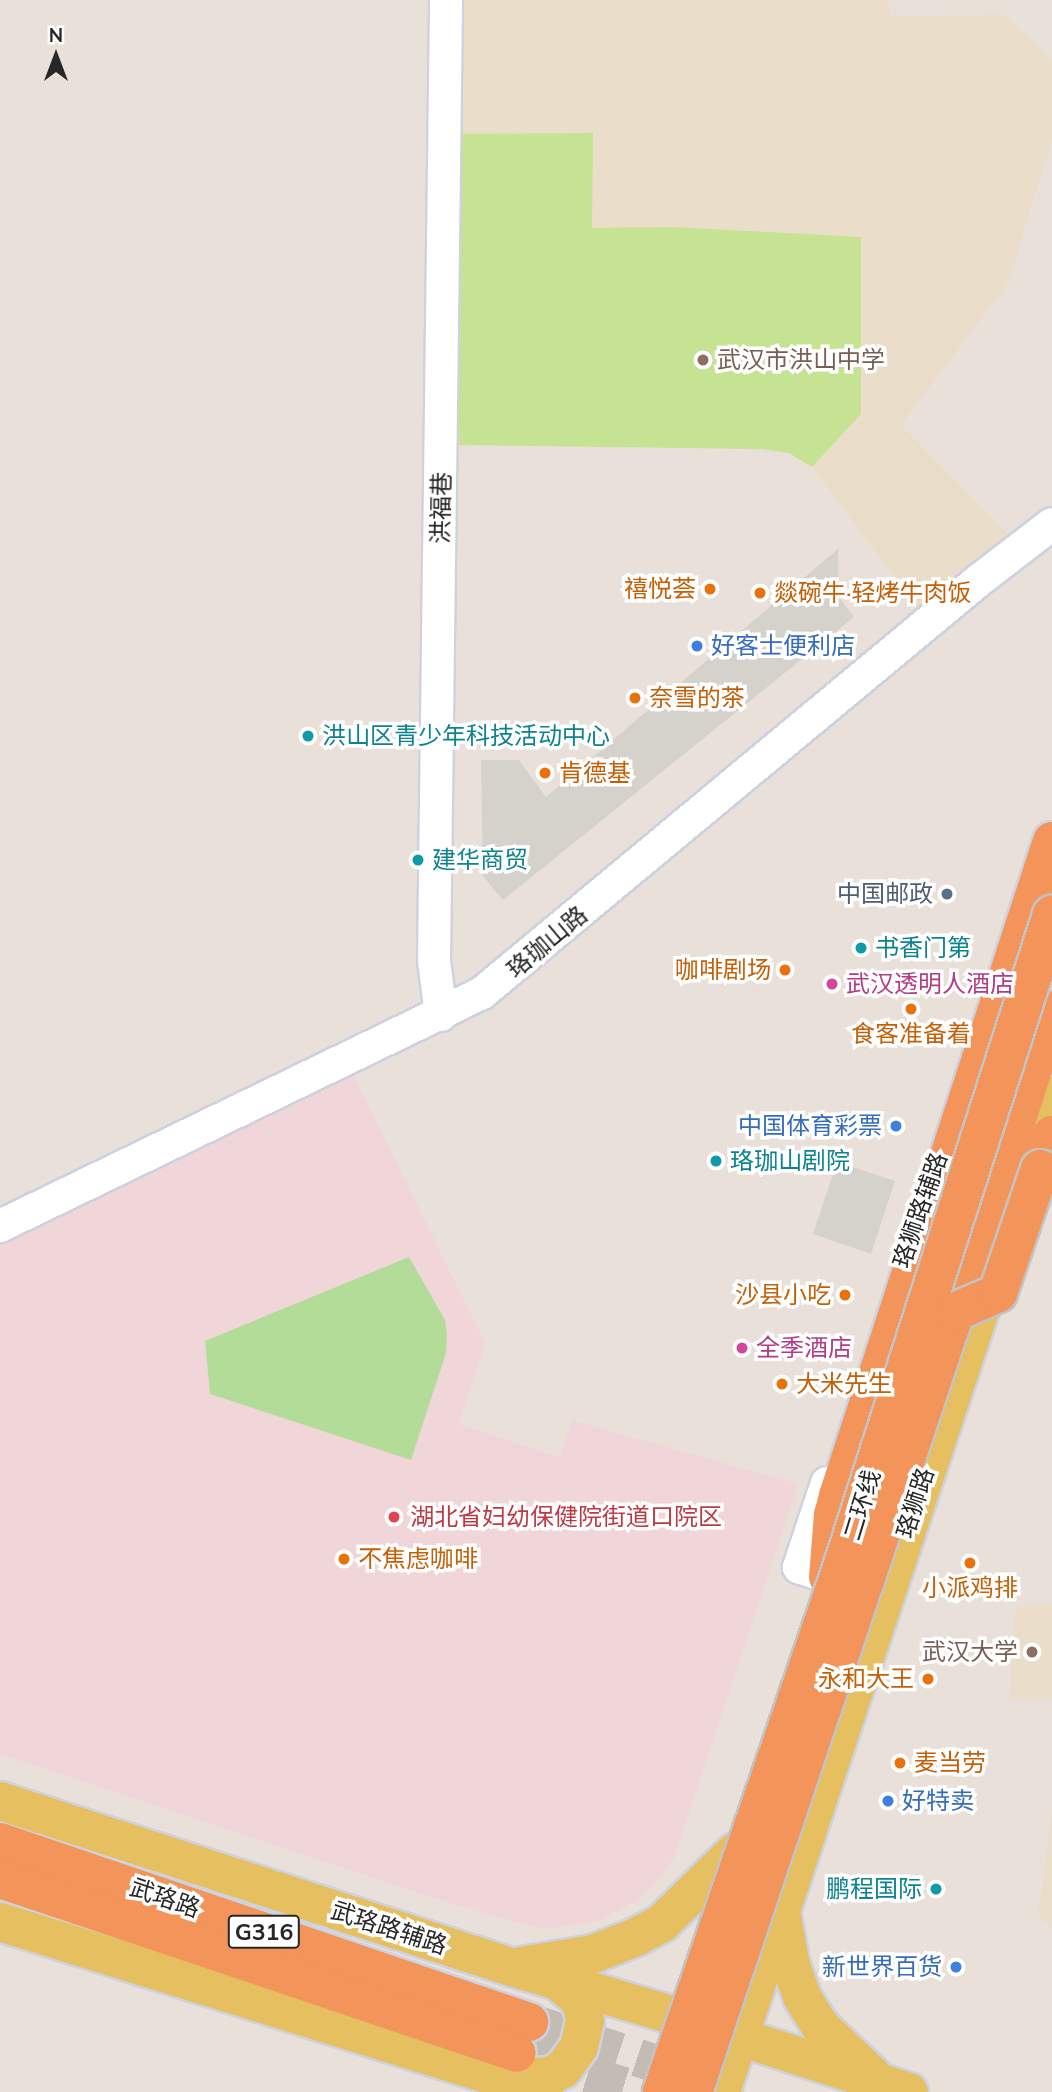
<!DOCTYPE html>
<meta charset="utf-8">
<style>
body{margin:0}
#map{position:relative;width:1052px;height:2092px;overflow:hidden;background:#e9e1d9;font-family:Mulish,"Noto Sans SC",sans-serif}
div>[style]{position:absolute}
.education>*{inset:0;background:#eaddc9}
.medical>*{inset:0;background:#f0d6d9}
.green>*{inset:0;background:#b3dc98}
.pitch>*{inset:0;background:#c6e394}
.plaza>*{inset:0;background:#d5d1cb}
.highway-tunnel>*{height:38px;margin-top:-19px;transform-origin:0;background:repeating-linear-gradient(90deg,#c2bcb5 0 38px,transparent 0 57px)}
.roads{filter:drop-shadow(2px 0 #ced2df) drop-shadow(-2px 0 #ced2df) drop-shadow(0 2px #ced2df) drop-shadow(0 -2px #ced2df)}
.minor>*{height:32px;margin:-16px;padding:0 16px;transform-origin:16px;border-radius:16px;background:#fff}
.major>*{height:38px;margin:-19px;padding:0 19px;transform-origin:19px;border-radius:19px;background:#e6c060}
.highway>*{height:38px;margin:-19px;padding:0 19px;transform-origin:19px;border-radius:19px;background:#f3945a}
.bridges{filter:drop-shadow(2px 0 #c3c3c3) drop-shadow(-2px 0 #c3c3c3) drop-shadow(0 2px #c3c3c3) drop-shadow(0 -2px #c3c3c3)}
.highway-bridge>*{height:38px;margin:-19px;padding:0 19px;transform-origin:19px;border-radius:19px;background:#f3945a}
.dots>*{width:19px;height:19px;translate:-50% -50%;box-sizing:border-box;border:4px solid #fff;border-radius:50%}
span{translate:-50% -50%;white-space:nowrap;text-align:center;line-height:1.15;-webkit-text-stroke:7px #fff;paint-order:stroke}
.shield-label span{padding:2px 5px;background:#fff;border:2px solid;border-radius:5px;-webkit-text-stroke-width:0}
.shield-label{font-size:23px;color:#272727;font-weight:700}
.education-label{font-size:24px;color:#785e54}
.left{translate:0 -50%;text-align:left}
.right{translate:-100% -50%;text-align:right}
.street-label{font-size:24px;color:#272727}
.food-label{font-size:24px;color:#c56008}
.shop-label{font-size:24px;color:#366cbe}
.culture-label{font-size:24px;color:#0d838f}
.service-label{font-size:24px;color:#4e5e75}
.hotel-label{font-size:24px;color:#b23c85}
.health-label{font-size:24px;color:#be3a42}
.north{position:absolute;left:21px;top:21px;width:70px;height:70px;-webkit-text-stroke:5px #fff;paint-order:stroke;rotate:0deg;font-size:19px;font-weight:700;line-height:28px;text-align:center;color:#272727}
.north::after{content:'';display:block;margin:auto;width:24px;height:32px;background:#272727;clip-path:polygon(50% 0,100% 100%,50% 72%,0 100%)}
</style>
<div id="map">
<div class="education">
<i style="clip-path:polygon(460px 0,887px 0,892px 16px,1005px 15px,1052px 61px,1052px 140px,1011px 273px,1000px 294px,901px 425px,1009px 535px,921px 612px,812px 467px,789px 453px,698px 446px,454px 445px)"></i>
<i style="clip-path:polygon(1052px 1604px,1052px 1699px,1009px 1700px,1016px 1606px)"></i>
<i style="clip-path:polygon(1052px 1810px,1052px 1928px,1038px 1915px)"></i>
</div>
<div class="medical">
<i style="clip-path:polygon(350px 1068px,485px 1343px,459px 1424px,559px 1457px,572px 1420px,798px 1484px,675px 1856px,654px 1886px,636px 1902px,596px 1922px,547px 1929px,521px 1924px,452px 1904px,0 1754px,0 1238px)"></i>
</div>
<div class="green">
<i style="clip-path:polygon(409px 1257px,445px 1320px,447px 1334px,446px 1353px,411px 1460px,210px 1394px,205px 1341px)"></i>
</div>
<div class="pitch">
<i style="clip-path:polygon(593px 133px,592px 228px,672px 227px,861px 237px,861px 414px,812px 467px,789px 453px,763px 449px,454px 445px,459px 134px)"></i>
</div>
<div class="plaza">
<i style="clip-path:polygon(838px 549px,839px 597px,854px 617px,503px 900px,483px 876px,481px 760px,519px 760px,546px 797px)"></i>
<i style="clip-path:polygon(837px 1162px,895px 1181px,871px 1254px,813px 1234px)"></i>
</div>
<div class="highway-tunnel">
<i style="left:529px;top:2022px;width:224px;rotate:18.2deg"></i>
<i style="left:533px;top:2058px;width:115px;rotate:17.2deg"></i>
</div>
<div class="roads">
<div class="minor">
<i style="left:441px;top:1015px;width:55px;rotate:-97.3deg"></i>
<i style="left:434px;top:960px;width:960px;rotate:-89.28deg"></i>
<i style="left:0;top:1226px;width:535px;rotate:-25.8deg"></i>
<i style="left:482px;top:993px;width:645px;rotate:-39.71deg"></i>
<i style="left:978px;top:581px;width:93px;rotate:-37.6deg"></i>
<i style="left:827px;top:1483px;width:89px;rotate:108.4deg"></i>
<i style="left:799px;top:1567px;width:31px;rotate:19deg"></i>
</div>
<div class="major">
<i style="left:1028px;top:1167px;width:75px;rotate:-71.3deg"></i>
<i style="left:0;top:1801px;width:537px;rotate:18deg"></i>
<i style="left:511px;top:1967px;width:171px;rotate:16.6deg"></i>
<i style="left:675px;top:2016px;width:246px;rotate:18deg"></i>
<i style="left:782px;top:1916px;width:51px;rotate:79.8deg"></i>
<i style="left:791px;top:1966px;width:33px;rotate:70deg"></i>
<i style="left:802px;top:1997px;width:36px;rotate:58deg"></i>
<i style="left:821px;top:2027px;width:69px;rotate:43.2deg"></i>
<i style="left:0;top:1922px;width:570px;rotate:17.35deg"></i>
<i style="left:521px;top:1966px;width:73px;rotate:-9.5deg"></i>
<i style="left:593px;top:1954px;width:46px;rotate:-21.6deg"></i>
<i style="left:636px;top:1937px;width:30px;rotate:-28deg"></i>
<i style="left:662px;top:1923px;width:102px;rotate:-44.2deg"></i>
<i style="left:509px;top:2079px;width:41px;rotate:-4.2deg"></i>
<i style="left:550px;top:2076px;width:15px;rotate:-28deg"></i>
<i style="left:563px;top:2069px;width:27px;rotate:-54deg"></i>
<i style="left:579px;top:2047px;width:27px;rotate:-77deg"></i>
<i style="left:585px;top:2021px;width:15px;rotate:-101deg"></i>
<i style="left:582px;top:2006px;width:10px;rotate:-119deg"></i>
<i style="left:577px;top:1997px;width:26px;rotate:-141deg"></i>
<i style="left:721px;top:2092px;width:862px;rotate:-71.67deg"></i>
</div>
<div class="highway">
<i style="left:1040px;top:1169px;width:36px;rotate:-71deg"></i>
<i style="left:955px;top:1312px;width:317px;rotate:-72.2deg"></i>
<i style="left:828px;top:1577px;width:62px;rotate:-85.4deg"></i>
<i style="left:833px;top:1515px;width:20px;rotate:-75deg"></i>
<i style="left:838px;top:1496px;width:689px;rotate:-71.91deg"></i>
<i style="left:0;top:1842px;width:559px;rotate:18.79deg"></i>
<i style="left:0;top:1879px;width:545px;rotate:18.6deg"></i>
</div>
</div>
<div class="bridges">
<div class="highway-bridge">
<i style="left:662px;top:2092px;width:560px;rotate:-71.05deg"></i>
<i style="left:844px;top:1562px;width:680px;rotate:-72.18deg"></i>
<i style="left:693px;top:2092px;width:823px;rotate:-71.43deg"></i>
<i style="left:955px;top:1312px;width:47px;rotate:-23.8deg"></i>
<i style="left:998px;top:1293px;width:131px;rotate:-71.3deg"></i>
</div>
</div>
<div class="dots">
<i style="left:703px;top:360px;background:#8d6e63"></i>
<i style="left:710px;top:589px;background:#e8710a"></i>
<i style="left:760px;top:593px;background:#e8710a"></i>
<i style="left:697px;top:646px;background:#3f7fe0"></i>
<i style="left:635px;top:698px;background:#e8710a"></i>
<i style="left:308px;top:736px;background:#0f9aa8"></i>
<i style="left:545px;top:773px;background:#e8710a"></i>
<i style="left:418px;top:860px;background:#0f9aa8"></i>
<i style="left:947px;top:894px;background:#5c6f8a"></i>
<i style="left:861px;top:948px;background:#0f9aa8"></i>
<i style="left:785px;top:970px;background:#e8710a"></i>
<i style="left:832px;top:984px;background:#d1479c"></i>
<i style="left:911px;top:1009px;background:#e8710a"></i>
<i style="left:896px;top:1126px;background:#3f7fe0"></i>
<i style="left:716px;top:1161px;background:#0f9aa8"></i>
<i style="left:845px;top:1295px;background:#e8710a"></i>
<i style="left:742px;top:1348px;background:#d1479c"></i>
<i style="left:782px;top:1384px;background:#e8710a"></i>
<i style="left:394px;top:1517px;background:#e0444e"></i>
<i style="left:344px;top:1559px;background:#e8710a"></i>
<i style="left:970px;top:1563px;background:#e8710a"></i>
<i style="left:1032px;top:1652px;background:#8d6e63"></i>
<i style="left:928px;top:1679px;background:#e8710a"></i>
<i style="left:900px;top:1763px;background:#e8710a"></i>
<i style="left:888px;top:1801px;background:#3f7fe0"></i>
<i style="left:936px;top:1889px;background:#0f9aa8"></i>
<i style="left:956px;top:1967px;background:#3f7fe0"></i>
</div>
<div class="shield-label">
<span style="left:264px;top:1932px">G316</span>
</div>
<div class="education-label">
<span class="left" style="left:717px;top:360px">武汉市洪山中学</span>
<span class="right" style="left:1018px;top:1652px">武汉大学</span>
</div>
<div class="street-label">
<span style="left:441px;top:508px;rotate:-89deg">洪福巷</span>
<span style="left:547px;top:942px;rotate:-40deg">珞珈山路</span>
<span style="left:920px;top:1210px;rotate:-71deg">珞狮路辅路</span>
<span style="left:915px;top:1503px;rotate:-72deg">珞狮路</span>
<span style="left:862px;top:1505px;rotate:-73deg">二环线</span>
<span style="left:165px;top:1898px;rotate:19deg">武珞路</span>
<span style="left:389px;top:1928px;rotate:18deg">武珞路辅路</span>
</div>
<div class="food-label">
<span class="right" style="left:696px;top:589px">禧悦荟</span>
<span class="left" style="left:774px;top:593px">燚碗牛·轻烤牛肉饭</span>
<span class="left" style="left:649px;top:698px">奈雪的茶</span>
<span class="left" style="left:559px;top:773px">肯德基</span>
<span class="right" style="left:771px;top:970px">咖啡剧场</span>
<span style="left:911px;top:1034px">食客准备着</span>
<span class="right" style="left:831px;top:1295px">沙县小吃</span>
<span class="left" style="left:796px;top:1384px">大米先生</span>
<span class="left" style="left:358px;top:1559px">不焦虑咖啡</span>
<span style="left:970px;top:1588px">小派鸡排</span>
<span class="right" style="left:914px;top:1679px">永和大王</span>
<span class="left" style="left:914px;top:1763px">麦当劳</span>
</div>
<div class="shop-label">
<span class="left" style="left:711px;top:646px">好客士便利店</span>
<span class="right" style="left:882px;top:1126px">中国体育彩票</span>
<span class="left" style="left:902px;top:1801px">好特卖</span>
<span class="right" style="left:942px;top:1967px">新世界百货</span>
</div>
<div class="culture-label">
<span class="left" style="left:322px;top:736px">洪山区青少年科技活动中心</span>
<span class="left" style="left:432px;top:860px">建华商贸</span>
<span class="left" style="left:875px;top:948px">书香门第</span>
<span class="left" style="left:730px;top:1161px">珞珈山剧院</span>
<span class="right" style="left:922px;top:1889px">鹏程国际</span>
</div>
<div class="service-label">
<span class="right" style="left:933px;top:894px">中国邮政</span>
</div>
<div class="hotel-label">
<span class="left" style="left:846px;top:984px">武汉透明人酒店</span>
<span class="left" style="left:756px;top:1348px">全季酒店</span>
</div>
<div class="health-label">
<span class="left" style="left:410px;top:1517px">湖北省妇幼保健院街道口院区</span>
</div>
<div class="north">N</div>
</div>
